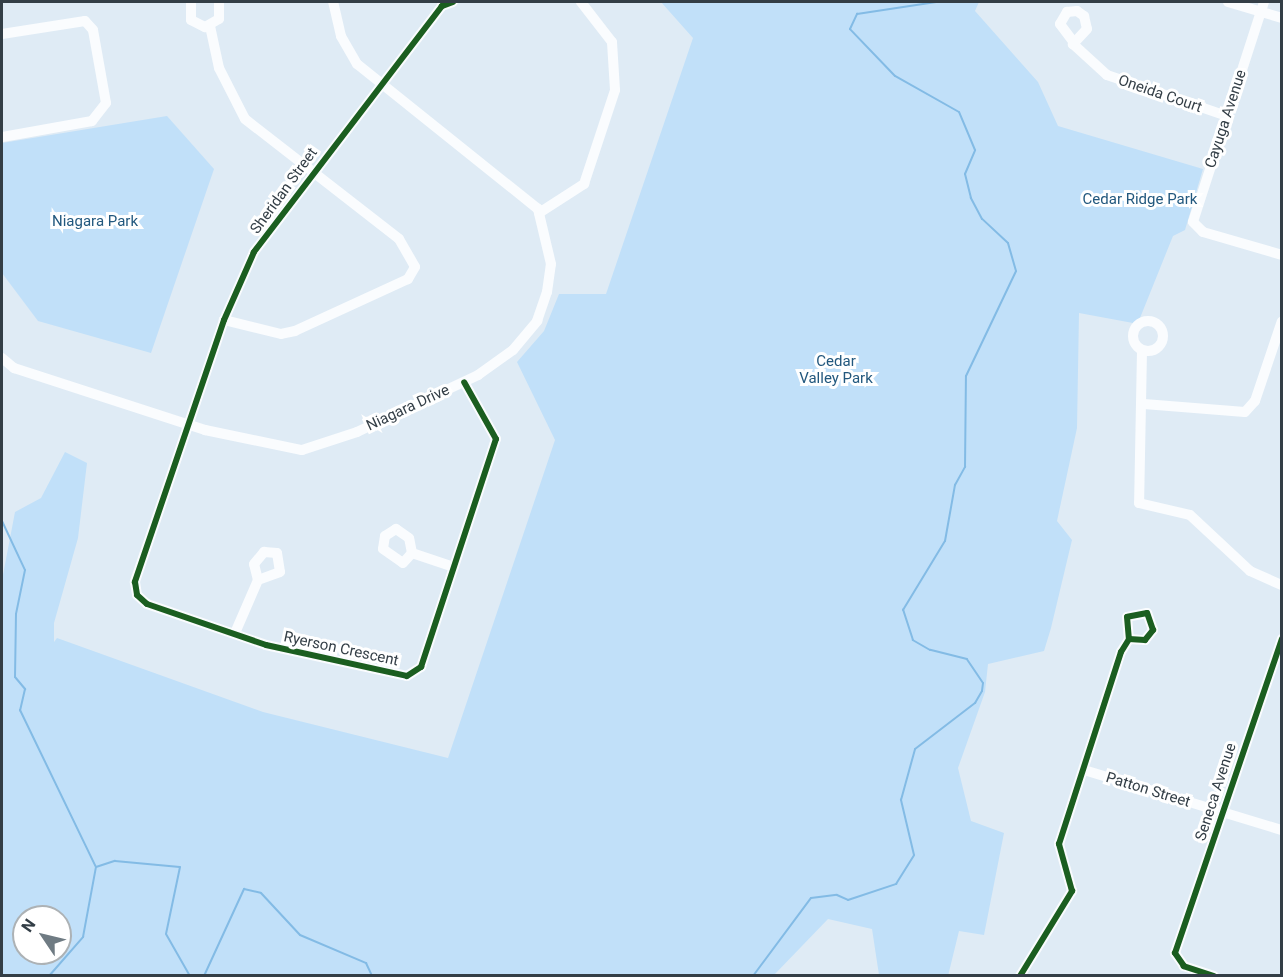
<!DOCTYPE html>
<style>
body{margin:0}
#map{position:relative;width:1283px;height:977px;overflow:hidden;background:#dfebf5;font-family:Roboto,sans-serif}
div>[style]{position:absolute}
.green>*{inset:0;background:#c1e0f9}
.stream>*{height:2px;margin:-1px;padding:0 1px;transform-origin:1px;border-radius:1px;background:#83bbe5}
.street>*{height:10px;margin:-5px;padding:0 5px;transform-origin:5px;border-radius:5px;background:#fafcfe}
.street>.ring{margin:-5px;padding:0;box-sizing:content-box;background:none;border:10px solid #fafcfe;border-radius:50%}
.cycleway>*{height:6px;margin:-3px;padding:0 3px;transform-origin:3px;border-radius:3px;background:#1b5e20}
span{translate:-50% -50%;white-space:nowrap;text-align:center;line-height:1.15;-webkit-text-stroke:6px #fff;paint-order:stroke}
.street-label{font-size:15px;color:#333e46}
.park-label{font-size:15px;color:#22587e}
.frame{position:absolute;inset:0;border:3px solid #333e46;pointer-events:none}
.north{position:absolute;left:12px;top:905px;width:60px;height:60px;box-sizing:border-box;background:#fff;border:2px solid #adb2b5;border-radius:50%;rotate:305deg;font-size:16px;font-weight:700;line-height:24px;text-align:center;color:#333e46}
.north::after{content:'';display:block;margin:auto;width:21px;height:27px;background:#6f7b83;clip-path:polygon(50% 0,100% 100%,50% 72%,0 100%)}
</style>
<div id="map">
<div class="green">
<i style="clip-path:polygon(evenodd,661px 2px,979px 2px,975px 11px,1038px 82px,1058px 126px,1203px 169px,1185px 230px,1173px 236px,1140px 318px,1133px 323px,1079px 313px,1077px 428px,1057px 521px,1072px 540px,1051px 628px,1044px 651px,988px 664px,985px 692px,958px 768px,971px 821px,1004px 833px,984px 935px,959px 931px,948px 976px,879px 975px,872px 929px,828px 919px,774px 975px,2px 975px,2px 580px,15px 512px,41px 498px,65px 452px,87px 463px,78px 538px,54px 623px,54px 642px,57px 638px,263px 712px,448px 758px,555px 440px,517px 362px,544px 331px,559px 294px,606px 294px,693px 38px,661px 2px,24px 917px,60px 917px,60px 953px,24px 953px,24px 917px)"></i>
<i style="clip-path:polygon(167px 116px,214px 169px,151px 353px,38px 321px,2px 273px,2px 143px)"></i>
</div>
<div class="stream">
<i style="left:2px;top:521px;width:54px;rotate:64.9deg"></i>
<i style="left:25px;top:570px;width:45px;rotate:101.6deg"></i>
<i style="left:16px;top:614px;width:63px;rotate:90.9deg"></i>
<i style="left:15px;top:677px;width:16px;rotate:50deg"></i>
<i style="left:25px;top:689px;width:22px;rotate:103deg"></i>
<i style="left:20px;top:710px;width:174px;rotate:64.2deg"></i>
<i style="left:96px;top:867px;width:20px;rotate:-18deg"></i>
<i style="left:115px;top:861px;width:65px;rotate:5.3deg"></i>
<i style="left:180px;top:867px;width:68px;rotate:101.8deg"></i>
<i style="left:166px;top:934px;width:48px;rotate:60.3deg"></i>
<i style="left:49px;top:976px;width:52px;rotate:-48.9deg"></i>
<i style="left:83px;top:937px;width:71px;rotate:-79.5deg"></i>
<i style="left:204px;top:976px;width:96px;rotate:-65.3deg"></i>
<i style="left:244px;top:889px;width:17px;rotate:13deg"></i>
<i style="left:261px;top:893px;width:57px;rotate:47.1deg"></i>
<i style="left:300px;top:935px;width:72px;rotate:23deg"></i>
<i style="left:366px;top:963px;width:14px;rotate:65deg"></i>
<i style="left:753px;top:976px;width:97px;rotate:-53.4deg"></i>
<i style="left:811px;top:898px;width:26px;rotate:-7deg"></i>
<i style="left:837px;top:895px;width:12px;rotate:24deg"></i>
<i style="left:848px;top:900px;width:51px;rotate:-18.4deg"></i>
<i style="left:896px;top:884px;width:34px;rotate:-58deg"></i>
<i style="left:914px;top:855px;width:57px;rotate:-103.3deg"></i>
<i style="left:901px;top:800px;width:53px;rotate:-74.6deg"></i>
<i style="left:915px;top:749px;width:76px;rotate:-37.5deg"></i>
<i style="left:975px;top:703px;width:14px;rotate:-60deg"></i>
<i style="left:982px;top:691px;width:8px;rotate:-83deg"></i>
<i style="left:983px;top:683px;width:29px;rotate:-124deg"></i>
<i style="left:967px;top:659px;width:38px;rotate:-166deg"></i>
<i style="left:930px;top:650px;width:20px;rotate:-150deg"></i>
<i style="left:913px;top:640px;width:32px;rotate:-108deg"></i>
<i style="left:903px;top:610px;width:81px;rotate:-58.7deg"></i>
<i style="left:945px;top:541px;width:57px;rotate:-79.9deg"></i>
<i style="left:955px;top:485px;width:21px;rotate:-61deg"></i>
<i style="left:965px;top:467px;width:91px;rotate:-89.4deg"></i>
<i style="left:966px;top:376px;width:116px;rotate:-64.5deg"></i>
<i style="left:1016px;top:271px;width:29px;rotate:-106deg"></i>
<i style="left:1008px;top:243px;width:35px;rotate:-137deg"></i>
<i style="left:982px;top:219px;width:24px;rotate:-118deg"></i>
<i style="left:971px;top:198px;width:25px;rotate:-104deg"></i>
<i style="left:965px;top:174px;width:26px;rotate:-67deg"></i>
<i style="left:975px;top:150px;width:41px;rotate:-112.8deg"></i>
<i style="left:959px;top:112px;width:73px;rotate:-150.6deg"></i>
<i style="left:895px;top:76px;width:65px;rotate:-133.8deg"></i>
<i style="left:850px;top:29px;width:17px;rotate:-65deg"></i>
<i style="left:857px;top:14px;width:80px;rotate:-8.6deg"></i>
</div>
<div class="street">
<i style="left:191px;top:2px;width:18px;rotate:90deg"></i>
<i style="left:191px;top:20px;width:16px;rotate:27deg"></i>
<i style="left:205px;top:27px;width:16px;rotate:-30deg"></i>
<i style="left:219px;top:19px;width:17px;rotate:-90deg"></i>
<i style="left:453px;top:2px;width:12px;rotate:160deg"></i>
<i style="left:442px;top:6px;width:310px;rotate:127.4deg"></i>
<i style="left:254px;top:252px;width:74px;rotate:113.8deg"></i>
<i style="left:224px;top:320px;width:277px;rotate:108.8deg"></i>
<i style="left:135px;top:582px;width:13px;rotate:81deg"></i>
<i style="left:137px;top:595px;width:13px;rotate:42deg"></i>
<i style="left:147px;top:604px;width:126px;rotate:19deg"></i>
<i style="left:266px;top:645px;width:144px;rotate:12.4deg"></i>
<i style="left:407px;top:676px;width:17px;rotate:-33deg"></i>
<i style="left:421px;top:667px;width:240px;rotate:-71.8deg"></i>
<i style="left:496px;top:439px;width:65px;rotate:-119.3deg"></i>
<i style="left:1228px;top:2px;width:56px;rotate:16.5deg"></i>
<i style="left:1264px;top:2px;width:231px;rotate:107.9deg"></i>
<i style="left:1193px;top:222px;width:14px;rotate:45deg"></i>
<i style="left:1203px;top:232px;width:82px;rotate:16.2deg"></i>
<i style="left:210px;top:26px;width:43px;rotate:77.9deg"></i>
<i style="left:219px;top:68px;width:57px;rotate:63deg"></i>
<i style="left:245px;top:119px;width:195px;rotate:37.9deg"></i>
<i style="left:399px;top:239px;width:32px;rotate:60deg"></i>
<i style="left:415px;top:267px;width:14px;rotate:120deg"></i>
<i style="left:408px;top:279px;width:124px;rotate:155.3deg"></i>
<i style="left:295px;top:331px;width:14px;rotate:168deg"></i>
<i style="left:281px;top:334px;width:59px;rotate:-166.2deg"></i>
<i style="left:2px;top:34px;width:84px;rotate:-8.9deg"></i>
<i style="left:85px;top:21px;width:12px;rotate:48deg"></i>
<i style="left:93px;top:30px;width:74px;rotate:79.9deg"></i>
<i style="left:106px;top:103px;width:23px;rotate:128deg"></i>
<i style="left:92px;top:121px;width:91px;rotate:169.9deg"></i>
<i style="left:1072px;top:40px;width:20px;rotate:-127deg"></i>
<i style="left:1060px;top:24px;width:14px;rotate:-60deg"></i>
<i style="left:1067px;top:12px;width:10px;rotate:-6deg"></i>
<i style="left:1077px;top:11px;width:9px;rotate:36deg"></i>
<i style="left:1084px;top:16px;width:13px;rotate:77deg"></i>
<i style="left:1087px;top:29px;width:21px;rotate:133deg"></i>
<i style="left:1073px;top:44px;width:46px;rotate:42.4deg"></i>
<i style="left:1107px;top:75px;width:127px;rotate:18.9deg"></i>
<i style="left:539px;top:213px;width:54px;rotate:-32.8deg"></i>
<i style="left:584px;top:184px;width:99px;rotate:-71.7deg"></i>
<i style="left:615px;top:90px;width:48px;rotate:-93.6deg"></i>
<i style="left:612px;top:42px;width:51px;rotate:-127.8deg"></i>
<i class="ring" style="left:1133px;top:321px;width:20px;height:20px"></i>
<i style="left:1142px;top:351px;width:152px;rotate:91.1deg"></i>
<i style="left:1139px;top:503px;width:52px;rotate:13.2deg"></i>
<i style="left:1190px;top:515px;width:82px;rotate:43deg"></i>
<i style="left:1250px;top:571px;width:35px;rotate:24deg"></i>
<i style="left:2px;top:358px;width:16px;rotate:40deg"></i>
<i style="left:14px;top:368px;width:201px;rotate:18deg"></i>
<i style="left:205px;top:430px;width:99px;rotate:11.7deg"></i>
<i style="left:302px;top:450px;width:58px;rotate:-18.1deg"></i>
<i style="left:357px;top:432px;width:134px;rotate:-25.2deg"></i>
<i style="left:478px;top:375px;width:43px;rotate:-35.5deg"></i>
<i style="left:513px;top:350px;width:38px;rotate:-50deg"></i>
<i style="left:537px;top:321px;width:31px;rotate:-71deg"></i>
<i style="left:547px;top:292px;width:28px;rotate:-82deg"></i>
<i style="left:551px;top:264px;width:57px;rotate:-103.3deg"></i>
<i style="left:538px;top:209px;width:232px;rotate:-141.3deg"></i>
<i style="left:357px;top:64px;width:32px;rotate:-120deg"></i>
<i style="left:341px;top:36px;width:35px;rotate:-103deg"></i>
<i style="left:1144px;top:404px;width:101px;rotate:4.5deg"></i>
<i style="left:1245px;top:412px;width:15px;rotate:-48deg"></i>
<i style="left:1255px;top:401px;width:84px;rotate:-71.4deg"></i>
<i style="left:412px;top:553px;width:15px;rotate:-101deg"></i>
<i style="left:409px;top:538px;width:16px;rotate:-145deg"></i>
<i style="left:396px;top:529px;width:13px;rotate:148deg"></i>
<i style="left:385px;top:536px;width:13px;rotate:99deg"></i>
<i style="left:383px;top:549px;width:24px;rotate:35deg"></i>
<i style="left:403px;top:563px;width:13px;rotate:-48deg"></i>
<i style="left:412px;top:553px;width:44px;rotate:18.4deg"></i>
<i style="left:235px;top:633px;width:58px;rotate:-66.5deg"></i>
<i style="left:258px;top:580px;width:16px;rotate:-104deg"></i>
<i style="left:254px;top:564px;width:16px;rotate:-50deg"></i>
<i style="left:264px;top:552px;width:13px;rotate:4deg"></i>
<i style="left:277px;top:553px;width:19px;rotate:81deg"></i>
<i style="left:280px;top:572px;width:23px;rotate:160deg"></i>
<i style="left:1084px;top:770px;width:207px;rotate:16.9deg"></i>
<i style="left:1020px;top:976px;width:100px;rotate:-58.5deg"></i>
<i style="left:1072px;top:891px;width:49px;rotate:-105.5deg"></i>
<i style="left:1059px;top:844px;width:202px;rotate:-72.1deg"></i>
<i style="left:1121px;top:652px;width:15px;rotate:-58deg"></i>
<i style="left:1129px;top:639px;width:16px;rotate:4deg"></i>
<i style="left:1145px;top:640px;width:13px;rotate:-51deg"></i>
<i style="left:1153px;top:630px;width:18px;rotate:-109deg"></i>
<i style="left:1147px;top:613px;width:20px;rotate:169deg"></i>
<i style="left:1127px;top:617px;width:22px;rotate:85deg"></i>
<i style="left:1214px;top:976px;width:32px;rotate:-162deg"></i>
<i style="left:1184px;top:966px;width:16px;rotate:-125deg"></i>
<i style="left:1175px;top:953px;width:332px;rotate:-71.2deg"></i>
</div>
<div class="cycleway">
<i style="left:453px;top:2px;width:12px;rotate:160deg"></i>
<i style="left:442px;top:6px;width:310px;rotate:127.4deg"></i>
<i style="left:254px;top:252px;width:74px;rotate:113.8deg"></i>
<i style="left:224px;top:320px;width:277px;rotate:108.8deg"></i>
<i style="left:135px;top:582px;width:13px;rotate:81deg"></i>
<i style="left:137px;top:595px;width:13px;rotate:42deg"></i>
<i style="left:147px;top:604px;width:126px;rotate:19deg"></i>
<i style="left:266px;top:645px;width:144px;rotate:12.4deg"></i>
<i style="left:407px;top:676px;width:17px;rotate:-33deg"></i>
<i style="left:421px;top:667px;width:240px;rotate:-71.8deg"></i>
<i style="left:496px;top:439px;width:65px;rotate:-119.3deg"></i>
<i style="left:1020px;top:976px;width:100px;rotate:-58.5deg"></i>
<i style="left:1072px;top:891px;width:49px;rotate:-105.5deg"></i>
<i style="left:1059px;top:844px;width:202px;rotate:-72.1deg"></i>
<i style="left:1121px;top:652px;width:15px;rotate:-58deg"></i>
<i style="left:1129px;top:639px;width:16px;rotate:4deg"></i>
<i style="left:1145px;top:640px;width:13px;rotate:-51deg"></i>
<i style="left:1153px;top:630px;width:18px;rotate:-109deg"></i>
<i style="left:1147px;top:613px;width:20px;rotate:169deg"></i>
<i style="left:1127px;top:617px;width:22px;rotate:85deg"></i>
<i style="left:1214px;top:976px;width:32px;rotate:-162deg"></i>
<i style="left:1184px;top:966px;width:16px;rotate:-125deg"></i>
<i style="left:1175px;top:953px;width:332px;rotate:-71.2deg"></i>
</div>
<div class="street-label">
<span style="left:1160px;top:94px;rotate:19deg">Oneida Court</span>
<span style="left:1226px;top:119px;rotate:-72deg">Cayuga Avenue</span>
<span style="left:284px;top:191px;rotate:-54deg">Sheridan Street</span>
<span style="left:408px;top:408px;rotate:-25deg">Niagara Drive</span>
<span style="left:341px;top:649px;rotate:12deg">Ryerson Crescent</span>
<span style="left:1148px;top:790px;rotate:17deg">Patton Street</span>
<span style="left:1216px;top:792px;rotate:-72deg">Seneca Avenue</span>
</div>
<div class="park-label">
<span style="left:1140px;top:200px">Cedar Ridge Park</span>
<span style="left:95px;top:222px">Niagara Park</span>
<span style="left:836px;top:370px">Cedar<br>Valley Park</span>
</div>
<div class="frame"></div>
<div class="north">N</div>
</div>
